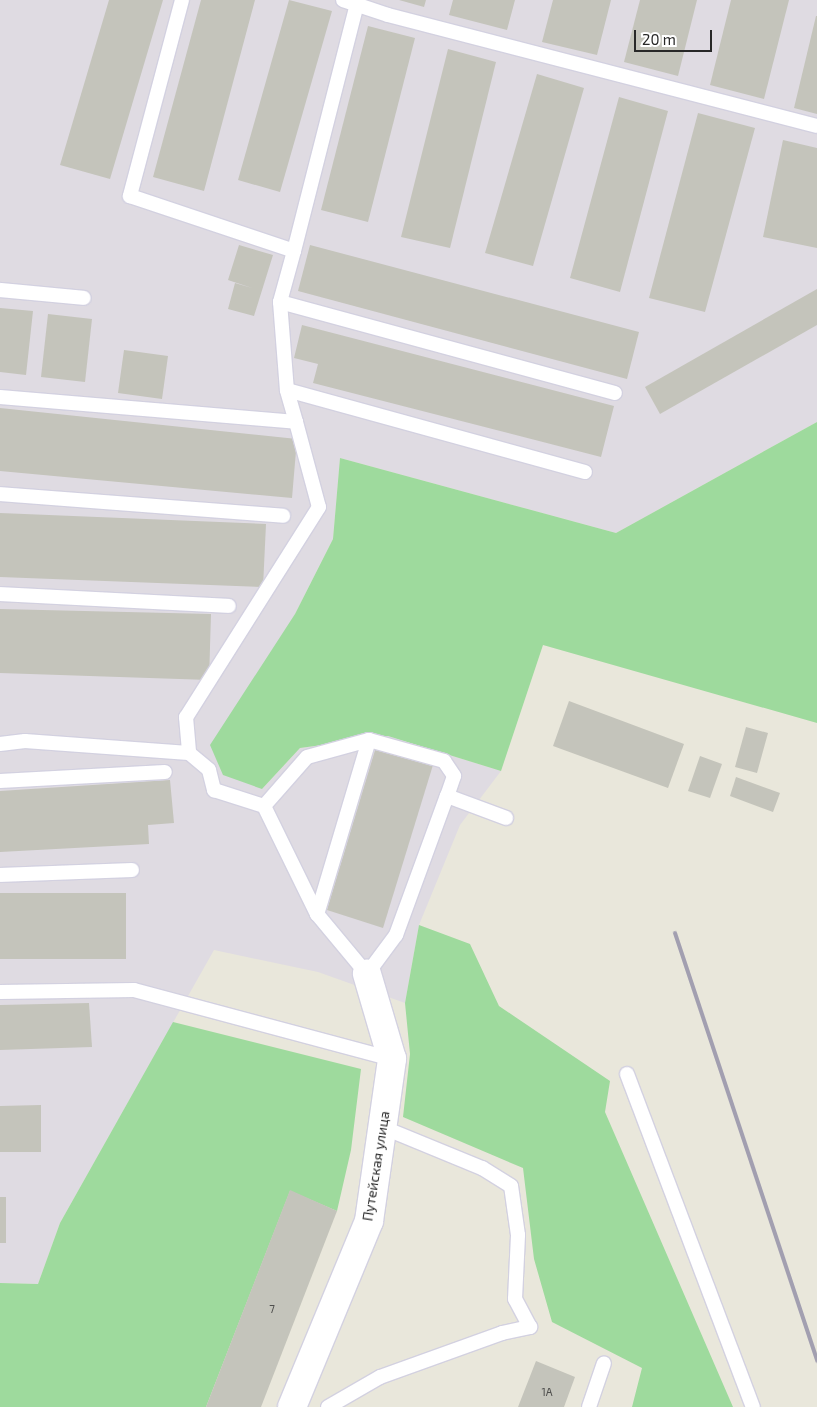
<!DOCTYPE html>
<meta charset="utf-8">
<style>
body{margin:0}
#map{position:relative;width:817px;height:1407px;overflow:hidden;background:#e9e7db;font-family:"Exo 2",sans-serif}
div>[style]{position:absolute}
.industrial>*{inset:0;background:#dfdbe2}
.green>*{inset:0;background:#9eda9d}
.building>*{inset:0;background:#c4c4bb}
.roads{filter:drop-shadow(1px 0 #d3d1e0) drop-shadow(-1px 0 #d3d1e0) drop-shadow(0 1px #d3d1e0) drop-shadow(0 -1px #d3d1e0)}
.lane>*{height:14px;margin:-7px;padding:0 7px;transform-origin:7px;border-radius:7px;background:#fff}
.street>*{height:28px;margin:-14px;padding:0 14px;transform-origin:14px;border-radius:14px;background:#fff}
.rail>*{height:4px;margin:-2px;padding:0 2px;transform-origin:2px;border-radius:2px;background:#a29fb0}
span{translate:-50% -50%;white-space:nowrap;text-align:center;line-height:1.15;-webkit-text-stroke:4px #fff;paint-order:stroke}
.number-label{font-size:11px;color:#4f4f4d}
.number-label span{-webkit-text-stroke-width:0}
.street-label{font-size:14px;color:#282828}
.scale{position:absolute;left:634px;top:30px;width:78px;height:22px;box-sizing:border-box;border:2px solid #282828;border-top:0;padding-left:6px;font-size:15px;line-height:18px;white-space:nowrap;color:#282828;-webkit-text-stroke:4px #fff;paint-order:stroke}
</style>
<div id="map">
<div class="industrial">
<i style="clip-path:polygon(0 0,817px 0,817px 422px,616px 533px,340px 458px,333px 539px,295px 614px,262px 789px,300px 748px,388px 736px,501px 771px,460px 825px,419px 925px,405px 1003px,318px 972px,214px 950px,60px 1223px,38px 1284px,0 1283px)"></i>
</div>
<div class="green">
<i style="clip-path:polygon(817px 422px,817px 723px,543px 645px,501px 771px,388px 736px,300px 748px,262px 789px,223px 775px,210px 745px,295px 614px,333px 539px,340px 458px,616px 533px)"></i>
<i style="clip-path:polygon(419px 925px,470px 944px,499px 1006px,610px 1081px,605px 1112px,733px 1407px,632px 1407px,642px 1368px,552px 1322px,534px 1259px,523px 1168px,403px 1117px,410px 1054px,405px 1003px)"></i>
<i style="clip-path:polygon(173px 1022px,361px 1069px,351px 1150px,337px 1211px,290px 1191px,206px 1407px,0 1407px,0 1283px,38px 1284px,60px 1223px)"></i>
</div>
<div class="building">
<i style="clip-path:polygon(109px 0,163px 0,110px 179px,60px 165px)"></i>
<i style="clip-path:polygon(201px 0,255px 0,204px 191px,153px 177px)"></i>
<i style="clip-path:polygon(289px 0,332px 11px,280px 192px,238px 180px)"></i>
<i style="clip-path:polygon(399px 0,426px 0,424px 7px)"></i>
<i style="clip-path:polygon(453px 0,515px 0,507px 30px,449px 15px)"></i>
<i style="clip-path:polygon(553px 0,611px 0,597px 55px,542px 42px)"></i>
<i style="clip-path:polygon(640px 0,697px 0,678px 76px,624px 62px)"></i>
<i style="clip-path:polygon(731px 0,789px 0,764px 99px,710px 85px)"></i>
<i style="clip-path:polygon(816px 16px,817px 16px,817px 114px,794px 108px)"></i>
<i style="clip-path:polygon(368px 26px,415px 38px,368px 222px,321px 210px)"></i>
<i style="clip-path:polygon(448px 49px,496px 62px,450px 248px,401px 237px)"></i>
<i style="clip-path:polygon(537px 74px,584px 88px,533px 266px,485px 253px)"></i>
<i style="clip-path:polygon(619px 97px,668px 111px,620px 292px,570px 278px)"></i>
<i style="clip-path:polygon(698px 113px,755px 128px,705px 312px,649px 298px)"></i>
<i style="clip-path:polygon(783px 140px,817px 148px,817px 248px,763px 237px)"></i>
<i style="clip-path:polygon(239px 245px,273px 255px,254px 316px,228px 309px,235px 283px,252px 288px,228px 280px)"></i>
<i style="clip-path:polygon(310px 245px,639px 332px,627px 379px,298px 291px)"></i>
<i style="clip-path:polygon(817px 289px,817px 325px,660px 414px,645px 387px)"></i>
<i style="clip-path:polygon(0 308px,33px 311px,26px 375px,0 372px)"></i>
<i style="clip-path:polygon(48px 314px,92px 319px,85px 382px,41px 377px)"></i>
<i style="clip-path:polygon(302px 325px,614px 406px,601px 457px,313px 383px,318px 364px,294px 358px)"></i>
<i style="clip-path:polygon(124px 350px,168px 356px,162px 399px,118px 393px)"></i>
<i style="clip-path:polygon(0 408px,297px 439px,292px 498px,0 471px)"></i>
<i style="clip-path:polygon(0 513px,266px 524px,263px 587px,0 577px)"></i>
<i style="clip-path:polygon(0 609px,211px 614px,209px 680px,0 673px)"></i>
<i style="clip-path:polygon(569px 701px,684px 744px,668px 788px,553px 746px)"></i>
<i style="clip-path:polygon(746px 727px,768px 733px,757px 773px,735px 767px)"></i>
<i style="clip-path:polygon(376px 747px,433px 765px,383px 928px,327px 910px)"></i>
<i style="clip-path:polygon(700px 756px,722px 764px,710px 798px,688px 791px)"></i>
<i style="clip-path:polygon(736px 777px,780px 793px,773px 812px,730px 796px)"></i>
<i style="clip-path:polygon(170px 780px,174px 823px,148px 825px,149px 844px,0 852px,0 791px)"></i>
<i style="clip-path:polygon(0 893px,126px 893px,126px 959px,0 959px)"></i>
<i style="clip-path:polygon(89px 1003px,92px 1047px,0 1050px,0 1005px)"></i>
<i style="clip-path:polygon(41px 1105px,41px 1152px,0 1152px,0 1106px)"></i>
<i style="clip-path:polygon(290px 1190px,337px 1211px,261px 1407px,206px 1407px)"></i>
<i style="clip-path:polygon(0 1197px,6px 1197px,6px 1243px,0 1243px)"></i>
<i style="clip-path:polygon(536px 1361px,575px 1377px,564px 1407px,518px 1407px)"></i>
</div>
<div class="roads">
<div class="lane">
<i style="left:182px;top:0;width:203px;rotate:104.9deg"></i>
<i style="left:130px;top:196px;width:173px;rotate:18.5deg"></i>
<i style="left:294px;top:251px;width:53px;rotate:105.4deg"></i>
<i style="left:280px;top:302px;width:347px;rotate:15.2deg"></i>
<i style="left:343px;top:0;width:47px;rotate:18.4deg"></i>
<i style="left:388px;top:15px;width:443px;rotate:14.5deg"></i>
<i style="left:294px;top:251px;width:259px;rotate:-75.7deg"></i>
<i style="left:0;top:290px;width:84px;rotate:5.4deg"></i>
<i style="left:280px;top:302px;width:88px;rotate:85.5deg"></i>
<i style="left:287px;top:390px;width:309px;rotate:15.4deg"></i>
<i style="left:0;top:397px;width:297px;rotate:4.8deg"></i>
<i style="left:296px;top:422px;width:33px;rotate:-106deg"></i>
<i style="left:296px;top:422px;width:88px;rotate:74.9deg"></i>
<i style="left:319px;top:507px;width:249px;rotate:122.3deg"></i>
<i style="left:186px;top:717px;width:36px;rotate:85deg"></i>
<i style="left:189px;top:753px;width:26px;rotate:40deg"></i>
<i style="left:209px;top:770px;width:21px;rotate:76deg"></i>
<i style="left:214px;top:790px;width:52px;rotate:17.7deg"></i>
<i style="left:264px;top:806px;width:120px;rotate:63.9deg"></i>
<i style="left:0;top:494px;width:284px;rotate:4.4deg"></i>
<i style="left:0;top:594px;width:229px;rotate:3deg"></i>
<i style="left:369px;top:740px;width:182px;rotate:106.6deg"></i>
<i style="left:317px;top:914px;width:78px;rotate:50.2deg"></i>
<i style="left:367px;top:974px;width:49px;rotate:-53.4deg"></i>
<i style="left:396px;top:935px;width:148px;rotate:-69.9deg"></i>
<i style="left:447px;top:796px;width:63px;rotate:20.4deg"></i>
<i style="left:0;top:744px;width:25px;rotate:-7deg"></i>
<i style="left:25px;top:741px;width:164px;rotate:4.2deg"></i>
<i style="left:0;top:781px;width:165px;rotate:-3.1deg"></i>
<i style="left:264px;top:806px;width:65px;rotate:-48.7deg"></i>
<i style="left:307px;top:757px;width:64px;rotate:-15.3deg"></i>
<i style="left:369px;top:740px;width:78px;rotate:15.6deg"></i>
<i style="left:444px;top:761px;width:18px;rotate:56deg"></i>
<i style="left:454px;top:776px;width:21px;rotate:109deg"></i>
<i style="left:0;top:875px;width:132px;rotate:-2.2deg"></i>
<i style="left:0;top:992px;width:134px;rotate:-0.9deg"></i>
<i style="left:134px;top:990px;width:267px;rotate:15deg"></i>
<i style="left:627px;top:1074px;width:356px;rotate:69.3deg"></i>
<i style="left:328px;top:1407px;width:60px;rotate:-30deg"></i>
<i style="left:380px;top:1377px;width:130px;rotate:-19.8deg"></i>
<i style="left:502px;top:1333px;width:29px;rotate:-12deg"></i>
<i style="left:530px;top:1327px;width:32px;rotate:-118deg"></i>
<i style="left:515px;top:1299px;width:64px;rotate:-87.3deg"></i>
<i style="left:518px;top:1235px;width:49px;rotate:-98.1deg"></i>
<i style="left:511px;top:1186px;width:34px;rotate:-148deg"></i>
<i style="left:482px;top:1168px;width:108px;rotate:-157.7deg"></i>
<i style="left:589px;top:1407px;width:46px;rotate:-71.2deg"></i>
</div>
<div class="street">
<i style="left:292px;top:1407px;width:201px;rotate:-67.5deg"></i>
<i style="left:369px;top:1221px;width:164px;rotate:-81.9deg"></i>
<i style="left:392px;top:1059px;width:89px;rotate:-106.4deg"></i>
</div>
</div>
<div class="rail">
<i style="left:675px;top:933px;width:451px;rotate:71.6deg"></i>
</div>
<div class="number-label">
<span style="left:272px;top:1309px">7</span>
<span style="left:547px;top:1392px">1А</span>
</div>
<div class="street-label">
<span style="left:376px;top:1166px;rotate:-81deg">Путейская улица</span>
</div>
<div class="scale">20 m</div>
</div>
